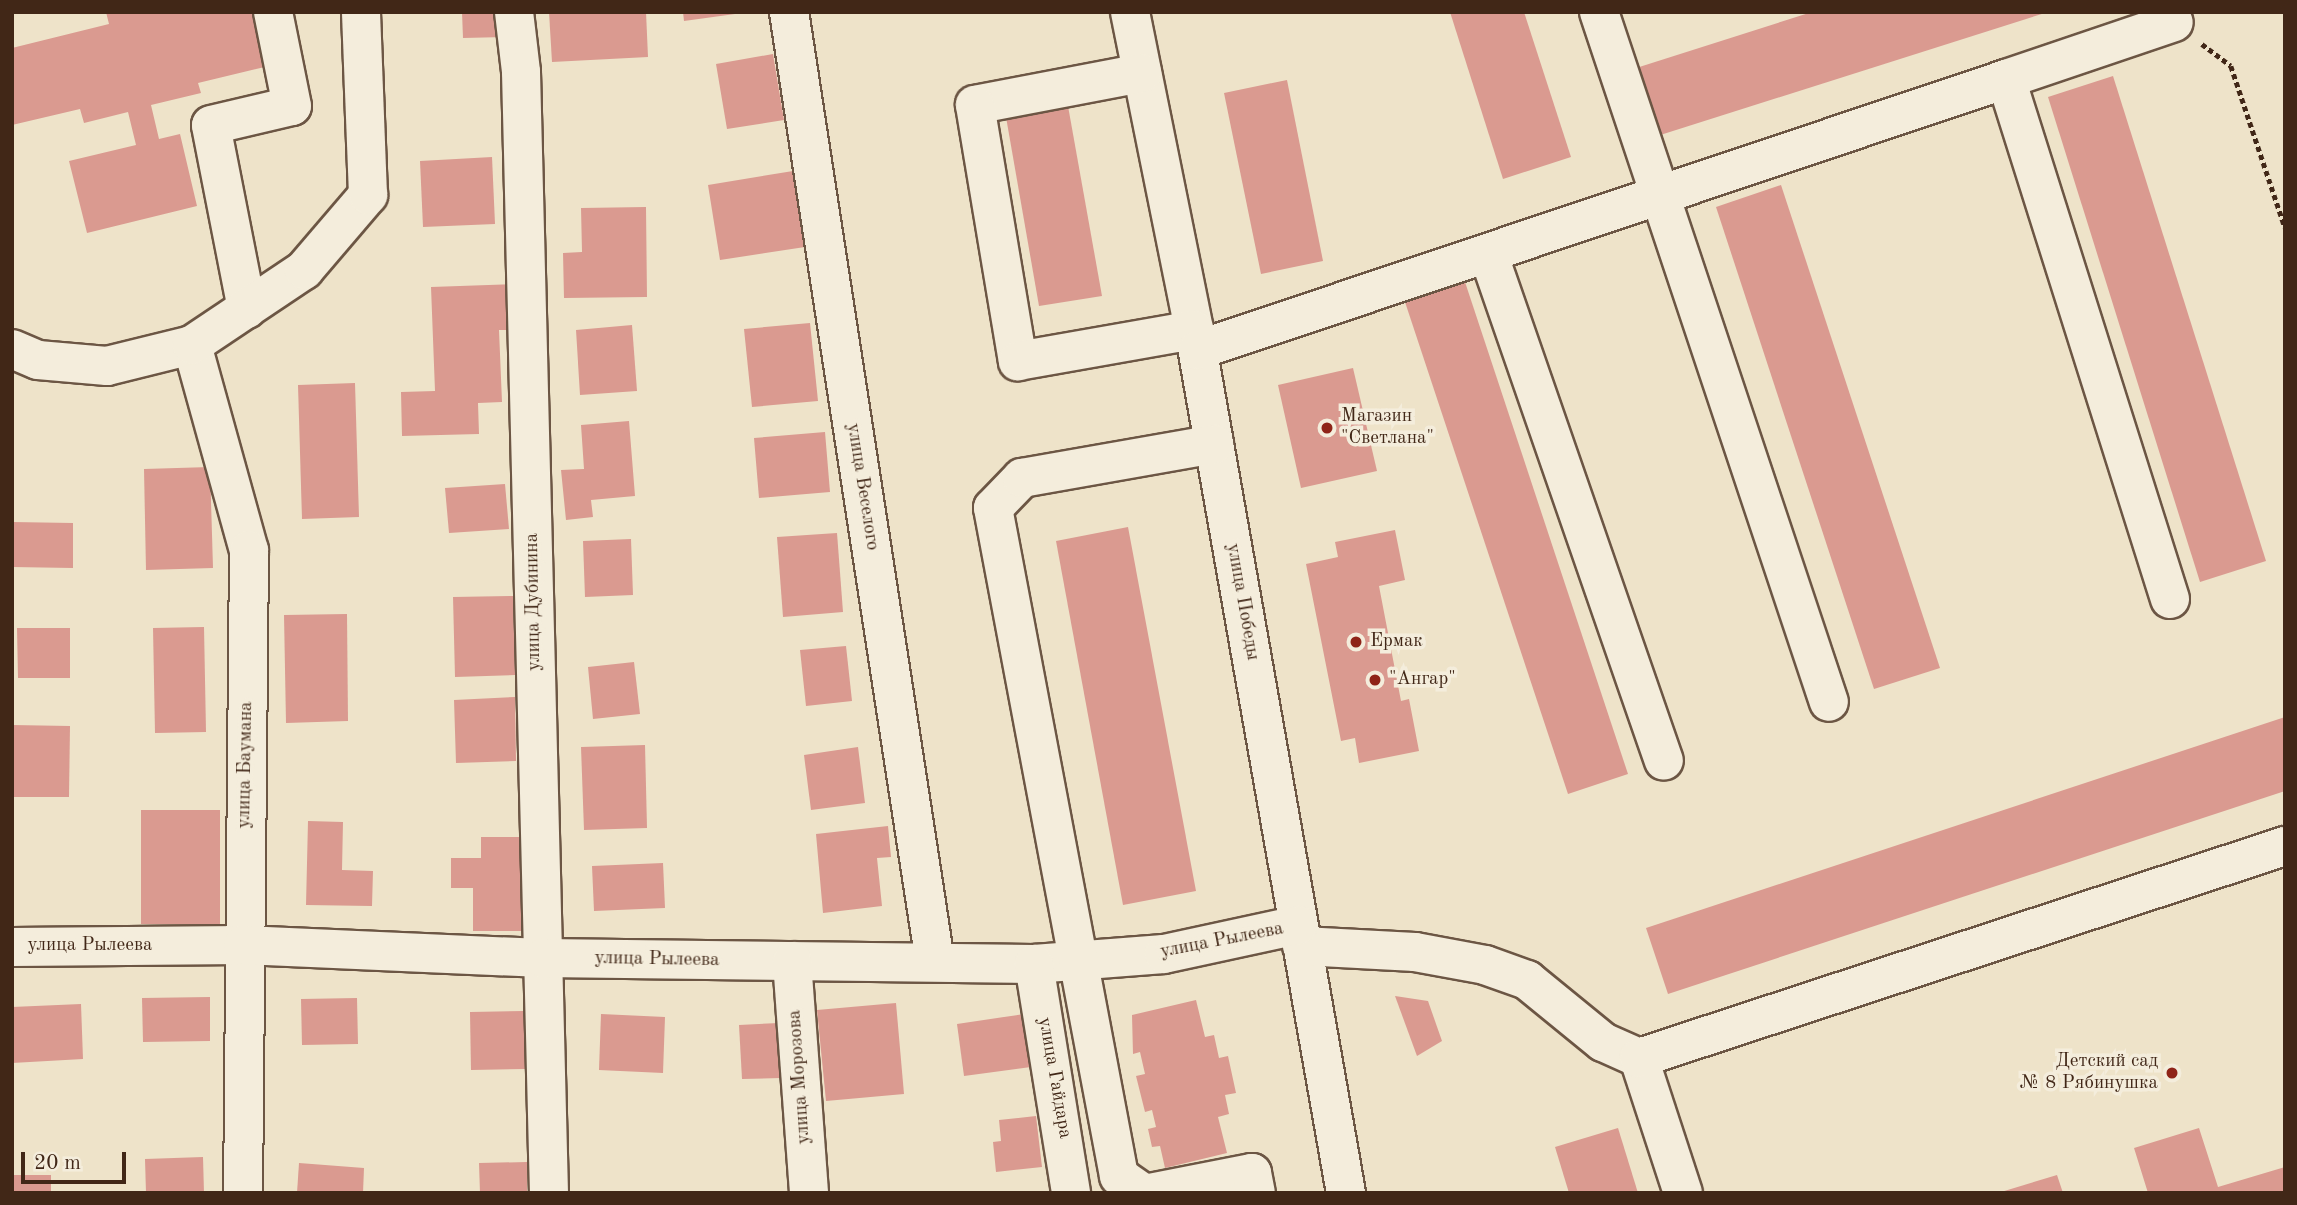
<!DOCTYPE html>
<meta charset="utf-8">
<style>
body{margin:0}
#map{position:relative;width:2297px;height:1205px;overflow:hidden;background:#eee3c9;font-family:"Old Standard TT",serif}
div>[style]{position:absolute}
.building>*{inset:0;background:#da9a90}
.path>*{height:4.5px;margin-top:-2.25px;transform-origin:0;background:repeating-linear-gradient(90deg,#412717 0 5px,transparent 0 8.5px)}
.roads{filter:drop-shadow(2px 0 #6c5644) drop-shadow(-2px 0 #6c5644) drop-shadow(0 2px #6c5644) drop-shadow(0 -2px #6c5644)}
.minor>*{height:38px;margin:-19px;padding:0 19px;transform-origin:19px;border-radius:19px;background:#f4eddc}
.dots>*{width:19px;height:19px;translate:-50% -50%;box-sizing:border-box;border:4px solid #f4eddc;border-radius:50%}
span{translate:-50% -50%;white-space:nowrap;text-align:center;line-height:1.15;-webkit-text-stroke:7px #f4eddc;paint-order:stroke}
.poi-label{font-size:19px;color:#412717}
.left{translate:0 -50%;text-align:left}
.right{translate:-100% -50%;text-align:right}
.street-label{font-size:19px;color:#412717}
.frame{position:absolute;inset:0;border:14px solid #412717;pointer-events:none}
.scale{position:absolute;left:21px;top:1152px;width:105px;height:32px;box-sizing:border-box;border:4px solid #412717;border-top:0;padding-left:9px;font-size:21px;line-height:24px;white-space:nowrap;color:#412717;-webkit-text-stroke:5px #f4eddc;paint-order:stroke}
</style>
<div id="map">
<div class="building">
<i style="clip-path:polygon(106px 12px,258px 12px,269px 66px,198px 83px,201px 93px,151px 105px,159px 139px,180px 134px,197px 206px,87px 233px,69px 161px,136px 145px,128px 112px,84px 123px,80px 109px,12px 125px,12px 48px,109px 24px)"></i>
<i style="clip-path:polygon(462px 12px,504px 12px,505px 37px,463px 38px)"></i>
<i style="clip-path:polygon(549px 12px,646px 12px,648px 57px,552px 62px)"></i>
<i style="clip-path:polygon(683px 12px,735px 12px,735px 14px,684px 21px)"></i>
<i style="clip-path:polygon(1450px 12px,1524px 12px,1571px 157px,1503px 179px)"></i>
<i style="clip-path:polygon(1812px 12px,2045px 12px,2045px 13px,1654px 137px,1633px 69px)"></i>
<i style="clip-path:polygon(773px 54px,784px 120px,727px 129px,716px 64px)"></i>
<i style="clip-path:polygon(2113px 76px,2266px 561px,2200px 582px,2048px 97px)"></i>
<i style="clip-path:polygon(1287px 80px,1323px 261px,1261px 274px,1224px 93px)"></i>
<i style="clip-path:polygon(1068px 106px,1102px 296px,1039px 306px,1006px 117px)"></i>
<i style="clip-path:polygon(492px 157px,495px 224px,423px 227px,420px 161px)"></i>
<i style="clip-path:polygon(793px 171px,805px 247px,720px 260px,708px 185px)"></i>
<i style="clip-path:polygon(1781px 185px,1940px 668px,1874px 689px,1716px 207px)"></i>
<i style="clip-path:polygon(646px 207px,647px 297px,564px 298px,563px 253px,582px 252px,581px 208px)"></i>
<i style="clip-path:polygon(1465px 282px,1628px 774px,1568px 794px,1405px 302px)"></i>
<i style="clip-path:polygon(514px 284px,515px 330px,499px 330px,502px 402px,478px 403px,479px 434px,402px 436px,401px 392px,435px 391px,431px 287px)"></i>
<i style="clip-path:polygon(810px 323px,818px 401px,752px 407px,744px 329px)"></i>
<i style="clip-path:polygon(632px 325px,637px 391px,580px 395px,576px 330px)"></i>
<i style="clip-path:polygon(1353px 368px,1377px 471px,1301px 488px,1278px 385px)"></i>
<i style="clip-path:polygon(355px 383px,359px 517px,302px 519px,298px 385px)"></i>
<i style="clip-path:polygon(629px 421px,635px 496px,591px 500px,593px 517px,566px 520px,561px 470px,584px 469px,581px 425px)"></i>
<i style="clip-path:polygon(825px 432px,830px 492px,759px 498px,754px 438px)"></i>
<i style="clip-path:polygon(210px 467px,213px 568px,146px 570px,144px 469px)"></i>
<i style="clip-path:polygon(505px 484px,509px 529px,449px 533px,445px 488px)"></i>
<i style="clip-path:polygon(12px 522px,73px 523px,73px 568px,12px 567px)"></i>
<i style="clip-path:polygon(1128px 527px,1196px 891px,1123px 905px,1056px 541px)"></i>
<i style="clip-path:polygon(1395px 530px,1405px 580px,1379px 586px,1401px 701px,1409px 699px,1419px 751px,1359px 763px,1355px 738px,1341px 741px,1306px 564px,1338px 557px,1335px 542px)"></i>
<i style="clip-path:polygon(837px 533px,843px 612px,783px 617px,777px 537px)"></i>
<i style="clip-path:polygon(631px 539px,633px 595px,585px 597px,583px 541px)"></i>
<i style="clip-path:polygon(513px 596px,515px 675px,455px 677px,453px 597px)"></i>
<i style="clip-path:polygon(347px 614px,348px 721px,286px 723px,284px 615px)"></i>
<i style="clip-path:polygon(204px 627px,206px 732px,155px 733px,153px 628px)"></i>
<i style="clip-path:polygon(17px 628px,70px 628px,70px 678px,18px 678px)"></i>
<i style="clip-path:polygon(846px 646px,852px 701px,806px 706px,800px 650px)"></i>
<i style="clip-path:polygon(634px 662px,640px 714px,593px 719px,588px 667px)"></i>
<i style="clip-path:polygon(515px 697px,516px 761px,456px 763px,454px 700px)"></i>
<i style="clip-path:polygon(2285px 717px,2285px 791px,1668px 994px,1646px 928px)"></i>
<i style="clip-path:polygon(12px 725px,70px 726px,69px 797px,12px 797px)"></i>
<i style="clip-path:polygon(645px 745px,647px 828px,584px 830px,581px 747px)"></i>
<i style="clip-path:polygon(858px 747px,865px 803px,811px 810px,804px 755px)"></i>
<i style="clip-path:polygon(141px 810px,220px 810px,220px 924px,141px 924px)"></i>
<i style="clip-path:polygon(308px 821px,343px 822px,342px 870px,373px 871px,372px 906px,306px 905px)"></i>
<i style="clip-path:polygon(888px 826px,891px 857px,877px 858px,882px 906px,823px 913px,816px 834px)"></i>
<i style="clip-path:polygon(481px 837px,523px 837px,522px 931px,473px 931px,473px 888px,451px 888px,451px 858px,481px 858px)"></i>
<i style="clip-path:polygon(663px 863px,665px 908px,594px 911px,592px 866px)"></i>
<i style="clip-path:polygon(1395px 996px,1428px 1001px,1442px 1041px,1417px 1056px)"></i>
<i style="clip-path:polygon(210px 997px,210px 1041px,143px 1042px,142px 998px)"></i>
<i style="clip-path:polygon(357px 998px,358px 1044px,302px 1045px,301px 999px)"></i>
<i style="clip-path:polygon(1196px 1000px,1205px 1037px,1214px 1035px,1219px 1058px,1228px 1056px,1236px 1093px,1225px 1095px,1229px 1114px,1218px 1117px,1227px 1153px,1165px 1168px,1160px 1146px,1152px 1147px,1148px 1129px,1156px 1127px,1152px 1110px,1145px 1112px,1136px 1076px,1145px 1074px,1140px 1052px,1133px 1054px,1132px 1015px)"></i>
<i style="clip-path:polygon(896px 1003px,904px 1094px,826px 1101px,817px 1010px)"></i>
<i style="clip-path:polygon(81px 1004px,83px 1059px,12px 1063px,12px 1007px)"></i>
<i style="clip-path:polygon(524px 1011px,525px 1069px,471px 1070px,470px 1012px)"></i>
<i style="clip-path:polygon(601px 1014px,665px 1017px,663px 1073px,599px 1070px)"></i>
<i style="clip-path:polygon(1024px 1014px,1031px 1067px,964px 1076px,957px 1024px)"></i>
<i style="clip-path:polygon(779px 1023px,781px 1078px,742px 1079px,739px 1025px)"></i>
<i style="clip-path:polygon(1036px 1116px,1042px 1167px,996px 1172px,993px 1142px,1001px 1141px,999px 1120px)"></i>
<i style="clip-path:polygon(1618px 1128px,1638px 1193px,1569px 1193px,1555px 1147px)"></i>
<i style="clip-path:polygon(2199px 1128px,2218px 1187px,2285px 1167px,2285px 1193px,2148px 1193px,2134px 1148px)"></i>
<i style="clip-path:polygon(203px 1157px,204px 1193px,146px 1193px,145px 1159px)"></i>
<i style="clip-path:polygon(527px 1162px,527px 1193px,480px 1193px,479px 1163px)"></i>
<i style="clip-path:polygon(299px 1163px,364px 1168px,363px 1193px,297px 1193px)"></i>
<i style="clip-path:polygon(12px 1175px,51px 1175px,51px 1193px,12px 1193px)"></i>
<i style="clip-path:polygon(2057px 1175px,2063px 1193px,2001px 1193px,2001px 1192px)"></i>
</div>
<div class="path">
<i style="left:2202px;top:44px;width:36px;rotate:37deg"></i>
<i style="left:2231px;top:66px;width:170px;rotate:71.5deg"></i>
</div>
<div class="roads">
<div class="minor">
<i style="left:514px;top:12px;width:60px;rotate:83.3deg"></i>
<i style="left:521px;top:72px;width:1121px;rotate:88.57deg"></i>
<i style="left:789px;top:12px;width:961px;rotate:81.26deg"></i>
<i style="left:1130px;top:12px;width:324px;rotate:78.6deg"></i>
<i style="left:1194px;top:330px;width:876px;rotate:80.01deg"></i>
<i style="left:1599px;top:12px;width:727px;rotate:71.57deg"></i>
<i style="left:1142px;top:73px;width:170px;rotate:169.2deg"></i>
<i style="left:975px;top:105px;width:260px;rotate:80.5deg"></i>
<i style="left:1018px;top:361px;width:179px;rotate:-10deg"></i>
<i style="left:1489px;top:256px;width:534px;rotate:70.89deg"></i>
<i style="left:247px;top:309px;width:187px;rotate:-101.1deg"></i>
<i style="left:211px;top:125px;width:83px;rotate:-13.2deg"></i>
<i style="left:292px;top:106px;width:96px;rotate:-101.4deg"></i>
<i style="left:192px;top:345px;width:213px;rotate:74.5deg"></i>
<i style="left:249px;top:550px;width:643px;rotate:90.53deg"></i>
<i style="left:12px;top:349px;width:28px;rotate:23deg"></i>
<i style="left:38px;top:360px;width:69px;rotate:5deg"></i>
<i style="left:107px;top:366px;width:88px;rotate:-13.9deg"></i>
<i style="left:192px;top:345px;width:135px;rotate:-33.8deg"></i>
<i style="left:304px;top:270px;width:99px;rotate:-49.5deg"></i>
<i style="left:368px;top:195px;width:183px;rotate:-92.2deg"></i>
<i style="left:1198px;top:350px;width:852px;rotate:-18.54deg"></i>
<i style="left:2170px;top:599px;width:545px;rotate:-107.5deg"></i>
<i style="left:2006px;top:79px;width:177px;rotate:-18.7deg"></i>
<i style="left:1302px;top:946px;width:113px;rotate:3deg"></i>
<i style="left:1415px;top:952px;width:71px;rotate:10.5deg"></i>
<i style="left:1485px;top:965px;width:45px;rotate:19.7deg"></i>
<i style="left:1527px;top:980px;width:98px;rotate:39.2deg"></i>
<i style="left:1603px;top:1042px;width:39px;rotate:24deg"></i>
<i style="left:12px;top:947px;width:231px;rotate:-0.5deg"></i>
<i style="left:243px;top:945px;width:300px;rotate:2.5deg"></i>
<i style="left:543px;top:958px;width:491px;rotate:0.7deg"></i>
<i style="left:1034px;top:964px;width:130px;rotate:-4.4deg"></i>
<i style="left:1164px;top:954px;width:137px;rotate:-12.2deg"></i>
<i style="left:792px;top:961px;width:233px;rotate:85.8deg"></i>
<i style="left:1034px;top:964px;width:232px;rotate:80.8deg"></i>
<i style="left:1143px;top:1193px;width:29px;rotate:-145deg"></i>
<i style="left:1119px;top:1176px;width:680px;rotate:-100.68deg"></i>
<i style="left:993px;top:508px;width:42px;rotate:-46deg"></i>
<i style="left:1022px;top:478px;width:195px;rotate:-10deg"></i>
<i style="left:1150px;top:1193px;width:104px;rotate:-11.1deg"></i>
<i style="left:1252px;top:1173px;width:20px;rotate:79deg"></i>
<i style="left:1683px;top:1193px;width:142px;rotate:-108.1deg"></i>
<i style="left:1639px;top:1058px;width:680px;rotate:-18.17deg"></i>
</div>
</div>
<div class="dots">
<i style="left:1327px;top:428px;background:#8f2418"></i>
<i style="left:1356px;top:642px;background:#8f2418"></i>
<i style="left:1375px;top:680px;background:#8f2418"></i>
<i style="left:2172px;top:1073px;background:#8f2418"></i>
</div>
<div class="poi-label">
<span class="left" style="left:1341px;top:428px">Магазин<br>"Светлана"</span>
<span class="left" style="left:1370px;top:642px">Ермак</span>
<span class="left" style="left:1389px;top:680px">"Ангар"</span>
<span class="right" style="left:2158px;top:1073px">Детский сад<br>№ 8 Рябинушка</span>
</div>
<div class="street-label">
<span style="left:862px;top:487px;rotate:81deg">улица Веселого</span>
<span style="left:534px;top:602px;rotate:-91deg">улица Дубинина</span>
<span style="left:1242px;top:602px;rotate:80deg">улица Победы</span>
<span style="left:246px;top:765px;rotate:-89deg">улица Баумана</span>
<span style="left:1222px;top:941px;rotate:-11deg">улица Рылеева</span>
<span style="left:90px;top:946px">улица Рылеева</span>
<span style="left:657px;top:960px;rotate:1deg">улица Рылеева</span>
<span style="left:800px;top:1077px;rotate:-94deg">улица Морозова</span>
<span style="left:1054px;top:1078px;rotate:80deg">улица Гайдара</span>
</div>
<div class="frame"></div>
<div class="scale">20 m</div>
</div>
